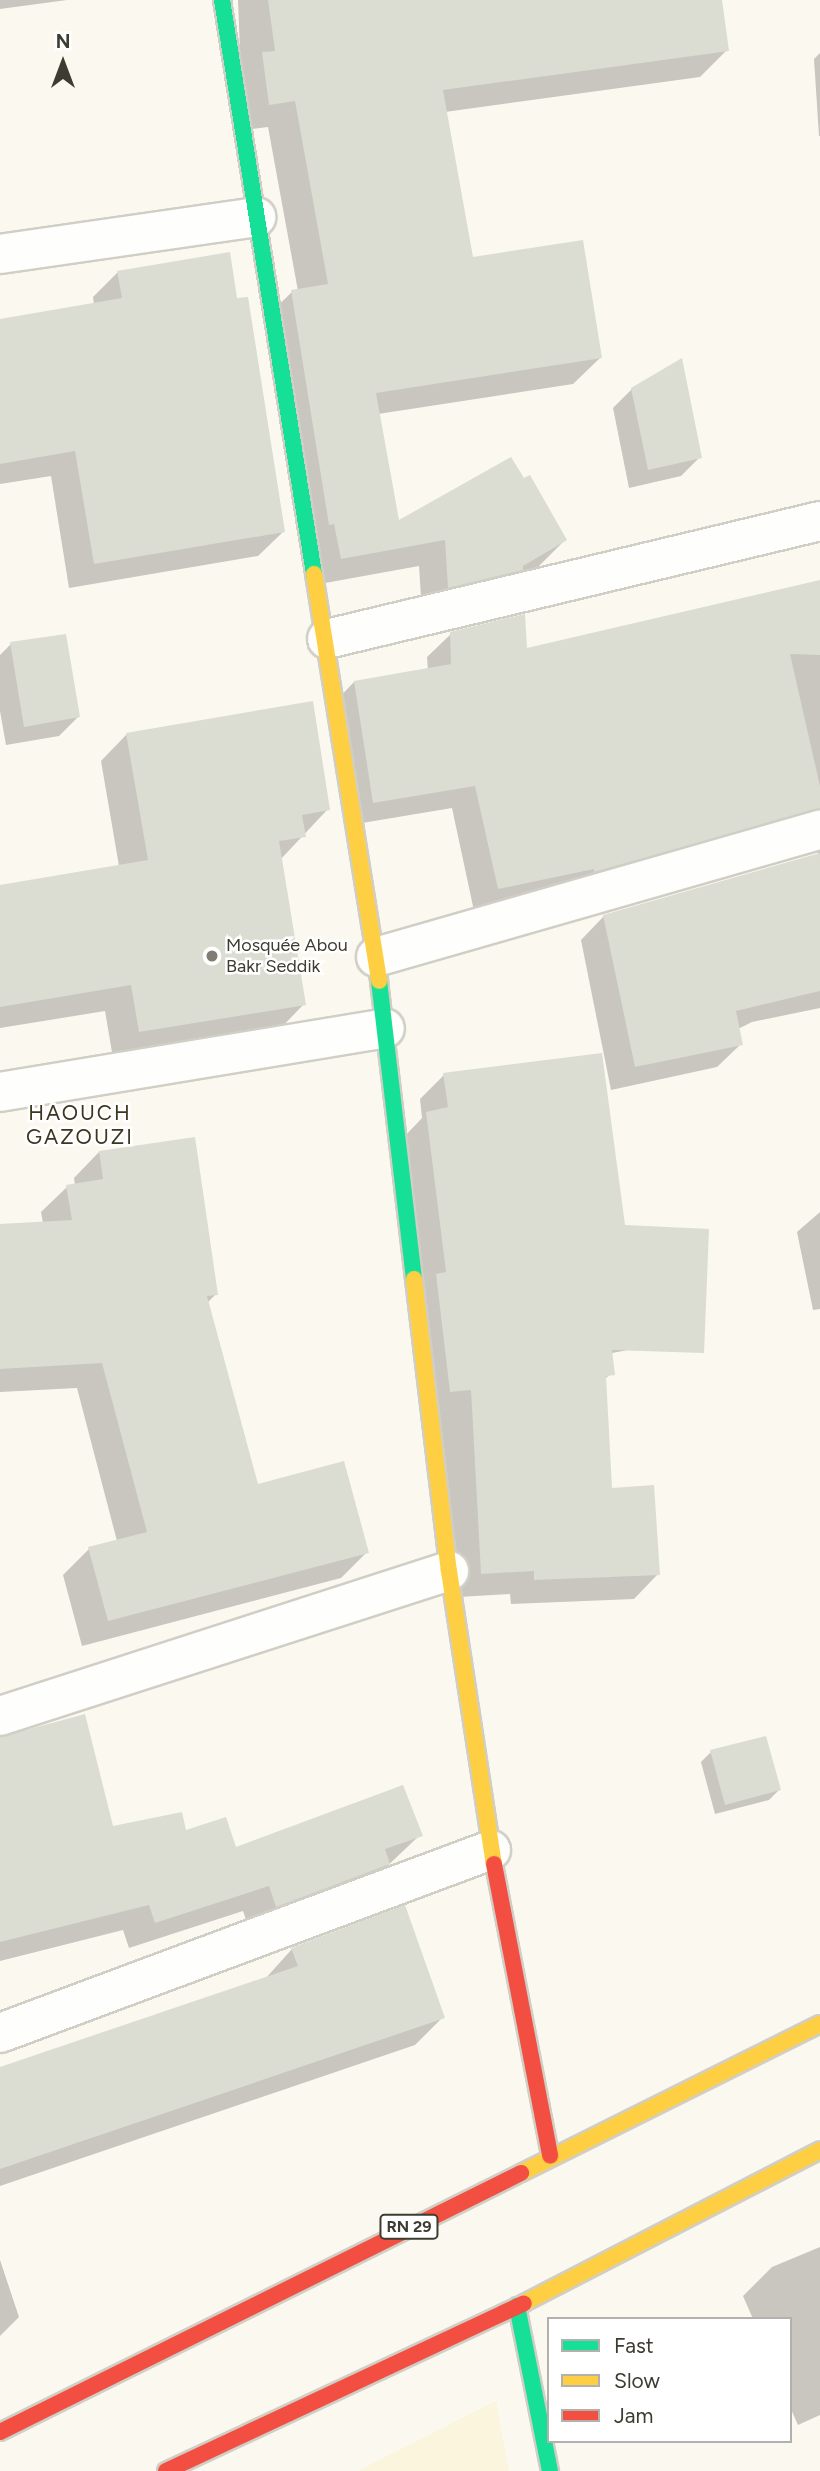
<!DOCTYPE html>
<meta charset="utf-8">
<style>
body{margin:0}
#map{position:relative;width:820px;height:2471px;overflow:hidden;background:#faf8ef;font-family:Figtree,sans-serif}
div>[style]{position:absolute}
.built>*{inset:0;background:#fbf5dd}
.shadow>*{inset:0;background:#0003}
.building>*{inset:0;background:#dbdcd2}
.roads{filter:drop-shadow(2px 0 #d0cec5) drop-shadow(-2px 0 #d0cec5) drop-shadow(0 2px #d0cec5) drop-shadow(0 -2px #d0cec5)}
.street>*{height:38px;margin:-19px;padding:0 19px;transform-origin:19px;border-radius:19px;background:#fefefd}
.fast>*{height:16px;margin:-8px;padding:0 8px;transform-origin:8px;border-radius:8px;background:#16e098}
.slow>*{height:16px;margin:-8px;padding:0 8px;transform-origin:8px;border-radius:8px;background:#ffcf43}
.jam>*{height:16px;margin:-8px;padding:0 8px;transform-origin:8px;border-radius:8px;background:#f24e42}
.dots>*{width:19px;height:19px;translate:-50% -50%;box-sizing:border-box;border:4px solid #fff;border-radius:50%}
span{translate:-50% -50%;white-space:nowrap;text-align:center;line-height:1.15;-webkit-text-stroke:5px #fff;paint-order:stroke}
.shield-label span{padding:2px 5px;background:#fff;border:2px solid;border-radius:5px;-webkit-text-stroke-width:0}
.shield-label{font-size:16px;color:#3e3c31;font-weight:700}
.poi-label{font-size:18px;color:#3e3c31}
.left{translate:0 -50%;text-align:left}
.quarter-label{font-size:21px;color:#3b361f;letter-spacing:2px}
.legend{position:absolute;left:547px;top:2317px;width:245px;height:126px;box-sizing:border-box;background:#fff;border:2px solid #b2b1ad;margin:0;padding:9px 12px;list-style:none;font-size:21px;color:#3e3c31}
.legend li{display:flex;align-items:center;gap:14px;height:35px}
.legend b{width:35px;border:2px solid #b2b1ad}
.north{position:absolute;left:28px;top:28px;width:70px;height:70px;-webkit-text-stroke:5px #fff;paint-order:stroke;rotate:0deg;font-size:19px;font-weight:700;line-height:28px;text-align:center;color:#3e3c31}
.north::after{content:'';display:block;margin:auto;width:24px;height:32px;background:#3e3c31;clip-path:polygon(50% 0,100% 100%,50% 72%,0 100%)}
</style>
<div id="map">
<div class="built">
<i style="clip-path:polygon(496px 2401px,509px 2471px,358px 2471px)"></i>
</div>
<div class="shadow">
<i style="clip-path:polygon(0 0,67px 0,0 9px)"></i>
<i style="clip-path:polygon(238px 0,720px 0,727px 50px,700px 77px,445px 112px,471px 259px,600px 358px,573px 384px,378px 414px,398px 523px,565px 540px,539px 566px,502px 588px,422px 613px,419px 566px,314px 585px,265px 318px,292px 292px,298px 291px,268px 127px,243px 130px)"></i>
<i style="clip-path:polygon(820px 53px,820px 136px,819px 136px,814px 59px)"></i>
<i style="clip-path:polygon(118px 272px,284px 531px,258px 556px,69px 588px,51px 476px,0 484px,0 320px,94px 305px,93px 297px)"></i>
<i style="clip-path:polygon(632px 389px,700px 457px,681px 476px,629px 488px,613px 408px)"></i>
<i style="clip-path:polygon(820px 584px,820px 1008px,752px 1022px,738px 1029px,741px 1044px,717px 1067px,611px 1090px,581px 940px,604px 916px,818px 855px,818px 847px,474px 911px,452px 808px,350px 825px,331px 706px,354px 682px,428px 670px,427px 657px,451px 634px,525px 650px)"></i>
<i style="clip-path:polygon(11px 644px,78px 717px,59px 736px,6px 745px,0 711px,0 655px)"></i>
<i style="clip-path:polygon(127px 734px,328px 809px,280px 860px,304px 1004px,278px 1031px,113px 1058px,105px 1011px,0 1028px,0 887px,119px 866px,101px 761px)"></i>
<i style="clip-path:polygon(444px 1075px,624px 1227px,680px 1340px,607px 1354px,610px 1374px,604px 1380px,610px 1489px,658px 1574px,634px 1599px,511px 1604px,510px 1594px,458px 1597px,403px 1138px,422px 1118px,420px 1099px)"></i>
<i style="clip-path:polygon(99px 1152px,216px 1294px,207px 1303px,257px 1486px,367px 1552px,341px 1578px,82px 1646px,63px 1575px,89px 1549px,117px 1541px,77px 1388px,0 1392px,0 1226px,43px 1223px,41px 1212px,67px 1187px,75px 1185px,74px 1178px)"></i>
<i style="clip-path:polygon(820px 1212px,820px 1309px,813px 1310px,797px 1232px)"></i>
<i style="clip-path:polygon(0 1739px,112px 1828px,185px 1833px,235px 1850px,420px 1835px,362px 1890px,250px 1931px,243px 1911px,129px 1948px,123px 1930px,0 1961px)"></i>
<i style="clip-path:polygon(711px 1752px,779px 1790px,769px 1800px,715px 1814px,701px 1762px)"></i>
<i style="clip-path:polygon(292px 1949px,443px 2017px,415px 2045px,0 2186px,0 2069px,265px 1979px)"></i>
<i style="clip-path:polygon(820px 2247px,820px 2415px,798px 2425px,790px 2407px,790px 2319px,753px 2319px,743px 2296px,772px 2267px)"></i>
<i style="clip-path:polygon(0 2260px,19px 2317px,0 2336px)"></i>
</div>
<div class="building">
<i style="clip-path:polygon(268px 0,722px 0,729px 51px,443px 90px,473px 257px,583px 240px,602px 358px,376px 393px,399px 520px,511px 457px,524px 478px,530px 475px,567px 540px,523px 566px,523px 570px,448px 588px,445px 540px,341px 559px,334px 524px,329px 525px,291px 290px,328px 284px,295px 101px,269px 105px,262px 52px,275px 51px)"></i>
<i style="clip-path:polygon(230px 252px,237px 298px,248px 297px,285px 532px,94px 564px,75px 451px,0 464px,0 319px,122px 298px,117px 271px)"></i>
<i style="clip-path:polygon(682px 358px,702px 458px,648px 470px,631px 388px)"></i>
<i style="clip-path:polygon(820px 580px,820px 655px,790px 654px,820px 786px,820px 809px,594px 872px,594px 869px,498px 889px,475px 786px,373px 803px,354px 681px,451px 664px,450px 632px,525px 614px,527px 648px)"></i>
<i style="clip-path:polygon(66px 634px,80px 717px,24px 727px,10px 642px)"></i>
<i style="clip-path:polygon(313px 701px,330px 810px,302px 815px,306px 837px,279px 841px,306px 1005px,139px 1032px,131px 985px,0 1007px,0 885px,148px 860px,126px 733px)"></i>
<i style="clip-path:polygon(820px 853px,820px 991px,736px 1011px,743px 1045px,635px 1067px,603px 915px)"></i>
<i style="clip-path:polygon(602px 1053px,625px 1225px,709px 1229px,704px 1353px,612px 1350px,615px 1375px,606px 1376px,612px 1488px,654px 1485px,660px 1575px,534px 1580px,534px 1571px,481px 1574px,471px 1390px,450px 1392px,436px 1274px,446px 1272px,426px 1112px,448px 1107px,443px 1073px)"></i>
<i style="clip-path:polygon(195px 1137px,218px 1295px,207px 1296px,258px 1484px,344px 1461px,369px 1553px,108px 1621px,88px 1547px,147px 1532px,102px 1363px,0 1369px,0 1224px,72px 1220px,66px 1185px,103px 1179px,99px 1151px)"></i>
<i style="clip-path:polygon(85px 1714px,113px 1826px,182px 1812px,186px 1830px,226px 1817px,236px 1847px,403px 1785px,423px 1836px,385px 1849px,390px 1864px,276px 1907px,269px 1886px,155px 1923px,149px 1905px,0 1942px,0 1737px)"></i>
<i style="clip-path:polygon(766px 1736px,781px 1790px,725px 1805px,710px 1750px)"></i>
<i style="clip-path:polygon(405px 1905px,445px 2018px,0 2169px,0 2067px,298px 1966px,291px 1948px)"></i>
</div>
<div class="roads">
<div class="street">
<i style="left:0;top:254px;width:259px;rotate:-8.2deg"></i>
<i style="left:327px;top:639px;width:507px;rotate:-13.46deg"></i>
<i style="left:376px;top:957px;width:462px;rotate:-16deg"></i>
<i style="left:0;top:1092px;width:390px;rotate:-9.4deg"></i>
<i style="left:0;top:1716px;width:472px;rotate:-17.9deg"></i>
<i style="left:0;top:2033px;width:524px;rotate:-20.44deg"></i>
</div>
<div class="fast">
<i style="left:222px;top:0;width:581px;rotate:80.89deg"></i>
<i style="left:379px;top:981px;width:300px;rotate:83.3deg"></i>
<i style="left:517px;top:2306px;width:168px;rotate:78.7deg"></i>
</div>
<div class="slow">
<i style="left:314px;top:574px;width:412px;rotate:80.9deg"></i>
<i style="left:414px;top:1279px;width:294px;rotate:83.2deg"></i>
<i style="left:449px;top:1571px;width:296px;rotate:81.3deg"></i>
<i style="left:521px;top:2173px;width:334px;rotate:-26.5deg"></i>
<i style="left:524px;top:2303px;width:333px;rotate:-27.3deg"></i>
</div>
<div class="jam">
<i style="left:494px;top:1864px;width:297px;rotate:79.1deg"></i>
<i style="left:0;top:2432px;width:582px;rotate:-26.43deg"></i>
<i style="left:166px;top:2471px;width:395px;rotate:-25.1deg"></i>
</div>
</div>
<div class="dots">
<i style="left:212px;top:956px;background:#807e74"></i>
</div>
<div class="shield-label">
<span style="left:409px;top:2227px">RN 29</span>
</div>
<div class="poi-label">
<span class="left" style="left:226px;top:956px">Mosquée Abou<br>Bakr Seddik</span>
</div>
<div class="quarter-label">
<span style="left:80px;top:1125px">HAOUCH<br>GAZOUZI</span>
</div>
<ul class="legend">
<li><b style="height:9px;background:#16e098"></b>Fast</li>
<li><b style="height:9px;background:#ffcf43"></b>Slow</li>
<li><b style="height:9px;background:#f24e42"></b>Jam</li>
</ul>
<div class="north">N</div>
</div>
